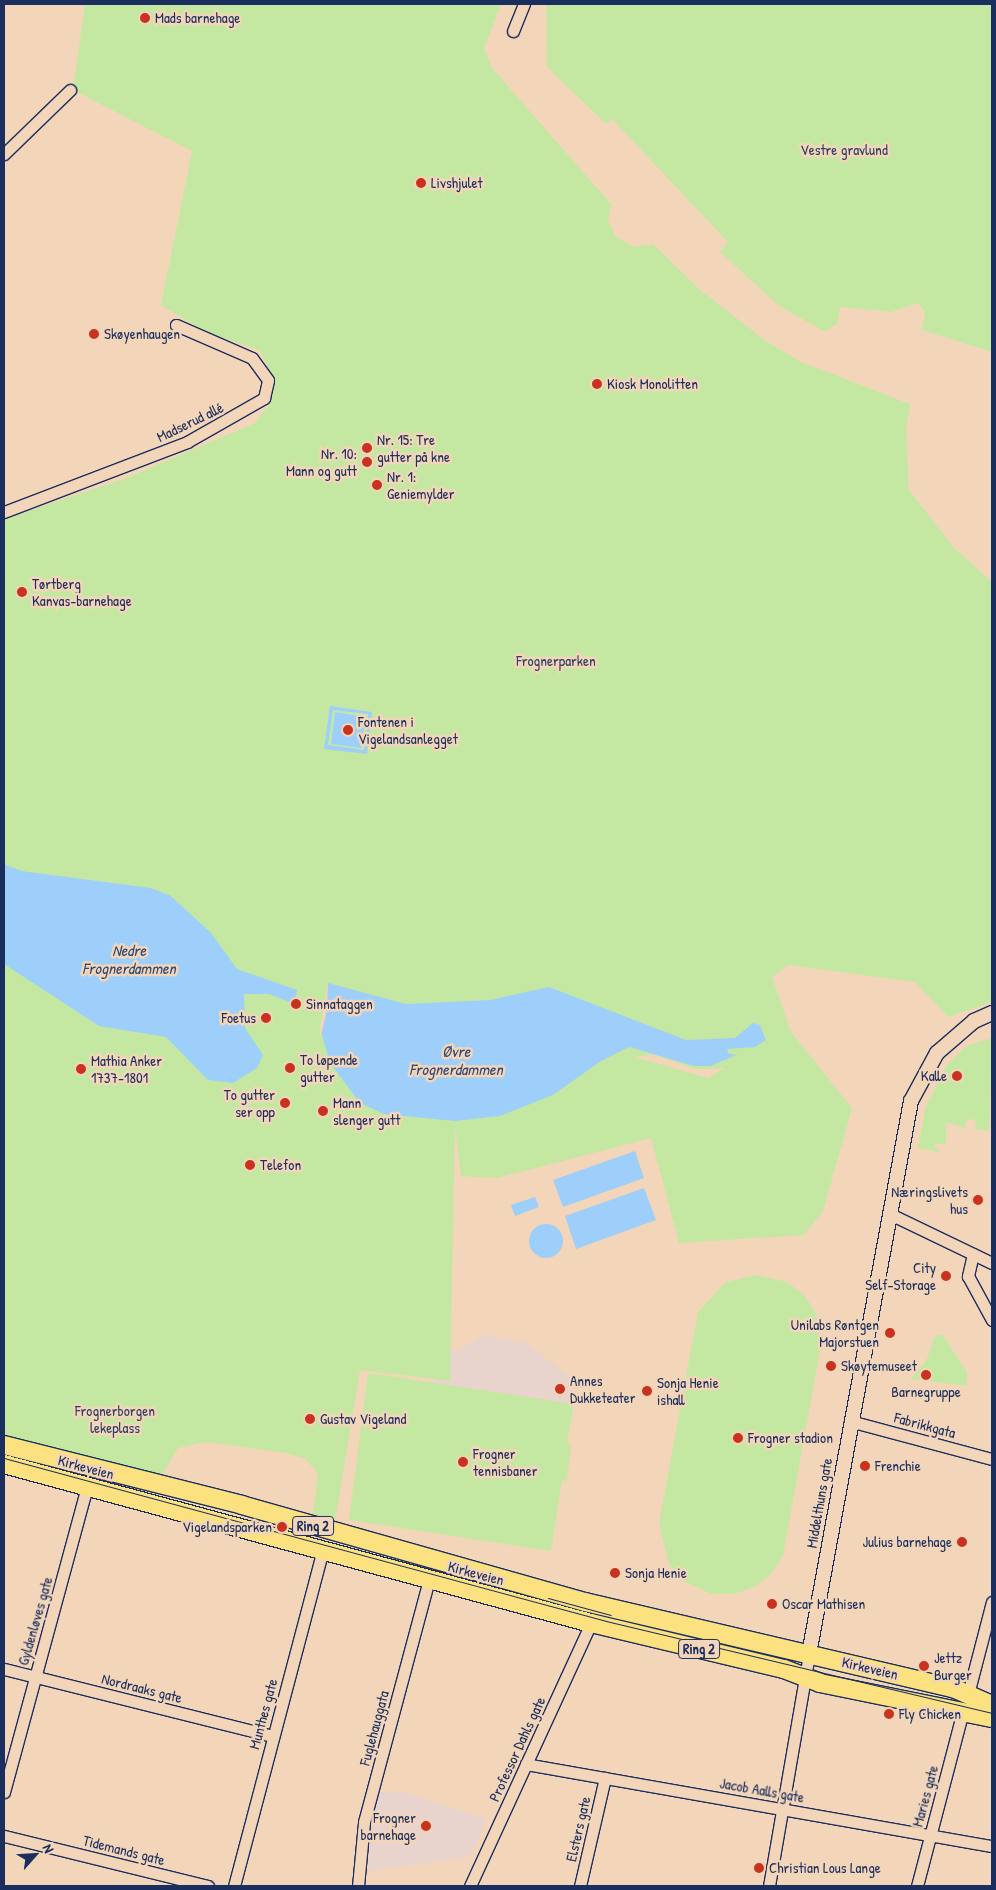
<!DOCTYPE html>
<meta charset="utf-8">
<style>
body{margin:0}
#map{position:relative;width:996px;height:1890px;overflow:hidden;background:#f3d5b9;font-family:"Patrick Hand",sans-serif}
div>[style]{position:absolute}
.built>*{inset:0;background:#e9d4cd}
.green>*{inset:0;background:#c4e8a2}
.water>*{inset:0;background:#9dcffa}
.round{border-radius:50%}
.pier>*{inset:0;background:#f3d5b9}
.roads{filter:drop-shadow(1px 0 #1b2f5e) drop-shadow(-1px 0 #1b2f5e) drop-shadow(0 1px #1b2f5e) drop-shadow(0 -1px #1b2f5e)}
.minor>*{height:11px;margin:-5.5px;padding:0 5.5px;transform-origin:5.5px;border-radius:5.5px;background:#f3d5b9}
.tertiary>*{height:14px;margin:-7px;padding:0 7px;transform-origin:7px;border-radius:7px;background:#f3d5b9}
.primary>*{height:18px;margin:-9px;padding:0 9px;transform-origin:9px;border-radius:9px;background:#fbe180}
.tram>*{height:1px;margin:-0.5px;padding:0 0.5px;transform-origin:0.5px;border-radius:0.5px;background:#1b2f5e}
.dots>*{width:14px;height:14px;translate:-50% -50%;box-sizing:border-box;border:2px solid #f3d5b9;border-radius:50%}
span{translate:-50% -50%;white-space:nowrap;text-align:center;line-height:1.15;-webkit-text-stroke:5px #f3d5b9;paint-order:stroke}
.shield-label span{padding:1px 4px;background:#f3d5b9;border:1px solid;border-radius:4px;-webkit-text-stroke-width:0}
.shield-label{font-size:14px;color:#1b2f5e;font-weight:700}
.poi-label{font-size:15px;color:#1b2f5e}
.left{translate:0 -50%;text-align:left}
.right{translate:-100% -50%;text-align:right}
.park-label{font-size:15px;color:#2c4265}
.street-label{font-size:15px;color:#1b2f5e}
.water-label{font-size:16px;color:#2e4775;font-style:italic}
.frame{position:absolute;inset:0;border:5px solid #1b2f5e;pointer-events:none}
.north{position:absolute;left:10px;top:1830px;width:50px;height:50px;-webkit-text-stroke:4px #f3d5b9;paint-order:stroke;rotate:64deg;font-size:14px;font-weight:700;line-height:20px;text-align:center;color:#1b2f5e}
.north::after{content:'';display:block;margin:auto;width:18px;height:22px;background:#1b2f5e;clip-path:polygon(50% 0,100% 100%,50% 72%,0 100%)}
</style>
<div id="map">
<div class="built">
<i style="clip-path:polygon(482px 1335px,526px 1342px,575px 1381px,572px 1405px,432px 1384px,438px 1354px,462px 1349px)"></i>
<i style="clip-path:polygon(377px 1792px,405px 1792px,487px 1819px,470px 1857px,364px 1872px)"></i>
</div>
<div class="green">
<i style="clip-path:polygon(evenodd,85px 4px,501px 4px,484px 48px,492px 68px,611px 204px,608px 220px,615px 236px,634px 247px,653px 244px,699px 289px,766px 341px,801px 362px,910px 404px,906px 429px,909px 490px,953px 547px,992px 582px,992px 1002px,948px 1017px,915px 982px,788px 965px,772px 977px,791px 1032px,852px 1108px,823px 1211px,804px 1235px,679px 1243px,651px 1138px,497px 1178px,461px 1176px,455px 1127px,450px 1381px,360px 1370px,335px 1521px,313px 1514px,318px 1473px,305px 1459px,287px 1453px,205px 1442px,178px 1448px,159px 1480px,4px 1434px,4px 519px,124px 479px,255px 423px,270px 403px,274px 379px,259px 350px,206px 332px,161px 305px,192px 151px,73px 90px,85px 4px,653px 1054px,695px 1069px,725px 1068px,708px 1078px,635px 1057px,653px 1054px)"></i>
<i style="clip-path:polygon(546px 4px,992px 4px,992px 352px,922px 330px,925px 312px,918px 303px,891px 312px,840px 307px,837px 324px,825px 332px,778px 305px,720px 252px,728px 242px,612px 119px,606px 124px,547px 67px)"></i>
<i style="clip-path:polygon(992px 1038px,989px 1131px,975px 1129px,976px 1120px,967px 1119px,965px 1128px,946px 1122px,946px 1144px,933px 1144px,939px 1152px,918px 1148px,925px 1109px,946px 1066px,966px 1046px)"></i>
<i style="clip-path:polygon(756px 1275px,787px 1282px,804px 1295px,816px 1313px,821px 1344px,783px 1556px,771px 1574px,754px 1587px,734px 1594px,712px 1594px,683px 1581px,669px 1565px,659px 1523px,698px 1312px,726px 1282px)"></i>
<i style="clip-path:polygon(942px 1334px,967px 1372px,967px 1386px,911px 1379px,927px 1359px,935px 1336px)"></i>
<i style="clip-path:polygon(368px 1373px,574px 1404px,567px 1443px,571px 1444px,567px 1481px,562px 1480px,551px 1551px,349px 1520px)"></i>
</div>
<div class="water">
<i style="clip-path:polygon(evenodd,330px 706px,372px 712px,367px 754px,324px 749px,330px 706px,333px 710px,368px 714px,364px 750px,328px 745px,333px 710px)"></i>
<i style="clip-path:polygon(335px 712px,366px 717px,361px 748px,331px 744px)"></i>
<i style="clip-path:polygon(4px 864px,21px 871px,151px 888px,171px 896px,211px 933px,237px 969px,297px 990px,295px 1004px,269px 994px,244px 994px,245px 1028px,263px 1055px,257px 1068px,233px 1083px,208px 1080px,166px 1037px,99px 1026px,4px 964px)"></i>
<i style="clip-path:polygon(328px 983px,406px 1004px,490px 1000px,549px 987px,686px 1040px,735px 1038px,753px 1023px,760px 1025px,766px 1040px,755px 1047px,727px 1049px,729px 1054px,737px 1055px,710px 1066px,694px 1066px,629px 1047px,601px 1061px,553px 1095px,500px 1116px,455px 1121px,384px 1114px,360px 1103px,330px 1063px,321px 1032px)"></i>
<i style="clip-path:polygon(635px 1151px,644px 1178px,563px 1207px,553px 1180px)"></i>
<i style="clip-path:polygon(644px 1188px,656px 1220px,576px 1249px,565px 1216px)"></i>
<i style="clip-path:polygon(535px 1197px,539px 1207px,515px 1216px,511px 1205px)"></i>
<i class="round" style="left:529px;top:1224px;width:34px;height:34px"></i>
</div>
<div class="pier">
<i style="clip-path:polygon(328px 981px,327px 1009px,321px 1036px,319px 1032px)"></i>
</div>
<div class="roads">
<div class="minor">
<i style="left:513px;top:31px;width:29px;rotate:-68deg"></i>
<i style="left:4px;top:154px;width:92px;rotate:-44.1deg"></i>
<i style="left:4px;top:512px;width:196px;rotate:-20.9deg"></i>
<i style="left:187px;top:442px;width:89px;rotate:-29.7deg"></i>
<i style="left:264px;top:398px;width:18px;rotate:-77deg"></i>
<i style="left:268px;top:380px;width:27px;rotate:-126deg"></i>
<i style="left:252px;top:358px;width:83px;rotate:-156.5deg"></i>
<i style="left:890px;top:1214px;width:113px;rotate:25.7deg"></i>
<i style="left:973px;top:1254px;width:23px;rotate:103deg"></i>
<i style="left:968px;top:1276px;width:50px;rotate:61.4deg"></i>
<i style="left:850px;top:1421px;width:147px;rotate:15deg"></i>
<i style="left:4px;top:1669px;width:277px;rotate:14deg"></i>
<i style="left:968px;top:1694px;width:95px;rotate:-75.4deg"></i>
<i style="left:526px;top:1764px;width:473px;rotate:10deg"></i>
<i style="left:4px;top:1792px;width:316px;rotate:-74.8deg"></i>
<i style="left:4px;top:1836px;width:210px;rotate:13.8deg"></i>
<i style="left:234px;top:1886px;width:348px;rotate:-75.2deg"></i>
<i style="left:358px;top:1886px;width:64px;rotate:-84.6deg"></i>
<i style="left:364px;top:1822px;width:252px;rotate:-75deg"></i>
<i style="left:470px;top:1886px;width:289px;rotate:-65.3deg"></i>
<i style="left:580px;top:1886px;width:111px;rotate:-77deg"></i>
<i style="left:769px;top:1886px;width:235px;rotate:-80.2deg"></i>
<i style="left:917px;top:1886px;width:178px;rotate:-75.3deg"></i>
</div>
<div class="tertiary">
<i style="left:809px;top:1654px;width:562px;rotate:-79.55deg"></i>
<i style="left:911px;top:1101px;width:55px;rotate:-61.6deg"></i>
<i style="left:937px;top:1053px;width:49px;rotate:-40.9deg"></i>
<i style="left:974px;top:1021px;width:20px;rotate:-24deg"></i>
</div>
<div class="primary">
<i style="left:4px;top:1445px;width:245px;rotate:14.1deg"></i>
<i style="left:242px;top:1505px;width:356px;rotate:15.8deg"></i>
<i style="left:585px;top:1602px;width:378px;rotate:13.2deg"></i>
<i style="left:953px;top:1688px;width:43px;rotate:23.6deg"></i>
<i style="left:4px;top:1464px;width:608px;rotate:15.16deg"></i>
<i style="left:591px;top:1623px;width:198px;rotate:13.4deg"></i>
<i style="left:784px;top:1669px;width:39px;rotate:21deg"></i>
<i style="left:820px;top:1683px;width:176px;rotate:11.5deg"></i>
</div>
</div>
<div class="tram">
<i style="left:4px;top:1458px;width:624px;rotate:15.15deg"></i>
<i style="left:606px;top:1621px;width:397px;rotate:13.4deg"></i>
<i style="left:548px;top:1598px;width:65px;rotate:15.1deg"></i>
</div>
<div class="dots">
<i style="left:145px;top:18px;background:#c8321e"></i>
<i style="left:421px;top:183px;background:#c8321e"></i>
<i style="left:94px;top:334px;background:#c8321e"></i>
<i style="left:597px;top:384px;background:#c8321e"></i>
<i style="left:367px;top:448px;background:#c8321e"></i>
<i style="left:367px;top:462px;background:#c8321e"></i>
<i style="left:377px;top:485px;background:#c8321e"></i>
<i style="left:22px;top:592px;background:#c8321e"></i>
<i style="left:348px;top:730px;background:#c8321e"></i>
<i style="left:296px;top:1004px;background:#c8321e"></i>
<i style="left:266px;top:1018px;background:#c8321e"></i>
<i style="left:290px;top:1068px;background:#c8321e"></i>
<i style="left:81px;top:1069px;background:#c8321e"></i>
<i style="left:957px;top:1076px;background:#c8321e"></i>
<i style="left:285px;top:1103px;background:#c8321e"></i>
<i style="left:323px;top:1111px;background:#c8321e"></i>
<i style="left:250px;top:1165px;background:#c8321e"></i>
<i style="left:978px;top:1200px;background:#c8321e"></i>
<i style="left:946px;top:1276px;background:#c8321e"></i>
<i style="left:890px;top:1333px;background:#c8321e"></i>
<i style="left:831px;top:1366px;background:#c8321e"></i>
<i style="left:926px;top:1375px;background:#c8321e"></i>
<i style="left:560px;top:1389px;background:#c8321e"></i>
<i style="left:647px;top:1391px;background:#c8321e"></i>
<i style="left:310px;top:1419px;background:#c8321e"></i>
<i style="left:738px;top:1438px;background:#c8321e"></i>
<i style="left:463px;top:1462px;background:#c8321e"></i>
<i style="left:865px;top:1466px;background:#c8321e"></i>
<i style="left:282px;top:1527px;background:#c8321e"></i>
<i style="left:962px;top:1542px;background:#c8321e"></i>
<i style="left:615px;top:1573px;background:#c8321e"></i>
<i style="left:772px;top:1604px;background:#c8321e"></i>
<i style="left:924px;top:1666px;background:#c8321e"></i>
<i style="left:889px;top:1714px;background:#c8321e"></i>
<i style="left:426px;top:1826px;background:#c8321e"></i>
<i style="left:759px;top:1868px;background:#c8321e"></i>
</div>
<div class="shield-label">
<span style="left:313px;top:1526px">Ring 2</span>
<span style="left:699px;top:1649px">Ring 2</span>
</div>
<div class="poi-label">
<span class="left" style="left:155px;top:18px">Mads barnehage</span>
<span class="left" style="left:431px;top:183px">Livshjulet</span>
<span class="left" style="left:104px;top:334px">Skøyenhaugen</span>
<span class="left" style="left:607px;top:384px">Kiosk Monolitten</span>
<span class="left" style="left:377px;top:448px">Nr. 15: Tre<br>gutter på kne</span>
<span class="right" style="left:357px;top:462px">Nr. 10:<br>Mann og gutt</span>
<span class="left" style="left:387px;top:485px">Nr. 1:<br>Geniemylder</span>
<span class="left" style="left:32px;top:592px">Tørtberg<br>Kanvas-barnehage</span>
<span class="left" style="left:358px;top:730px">Fontenen i<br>Vigelandsanlegget</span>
<span class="left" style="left:306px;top:1004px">Sinnataggen</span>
<span class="right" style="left:256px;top:1018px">Foetus</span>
<span class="left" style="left:300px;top:1068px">To løpende<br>gutter</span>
<span class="left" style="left:91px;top:1069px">Mathia Anker<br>1737-1801</span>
<span class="right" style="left:947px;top:1076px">Kalle</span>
<span class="right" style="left:275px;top:1103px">To gutter<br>ser opp</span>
<span class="left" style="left:333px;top:1111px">Mann<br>slenger gutt</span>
<span class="left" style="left:260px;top:1165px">Telefon</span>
<span class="right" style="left:968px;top:1200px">Næringslivets<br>hus</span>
<span class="right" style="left:936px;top:1276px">City<br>Self-Storage</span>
<span class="right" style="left:879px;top:1333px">Unilabs Røntgen<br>Majorstuen</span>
<span class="left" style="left:841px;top:1366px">Skøytemuseet</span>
<span class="left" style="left:570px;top:1389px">Annes<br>Dukketeater</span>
<span class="left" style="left:657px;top:1391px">Sonja Henie<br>ishall</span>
<span style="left:926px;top:1392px">Barnegruppe</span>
<span class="left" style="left:320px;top:1419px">Gustav Vigeland</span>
<span class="left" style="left:748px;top:1438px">Frogner stadion</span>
<span class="left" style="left:473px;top:1462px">Frogner<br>tennisbaner</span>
<span class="left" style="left:875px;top:1466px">Frenchie</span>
<span class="right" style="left:272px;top:1527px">Vigelandsparken</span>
<span class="right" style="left:952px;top:1542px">Julius barnehage</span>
<span class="left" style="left:625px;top:1573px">Sonja Henie</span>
<span class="left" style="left:782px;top:1604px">Oscar Mathisen</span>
<span class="left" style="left:934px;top:1666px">Jettz<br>Burger</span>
<span class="left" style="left:899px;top:1714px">Fly Chicken</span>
<span class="right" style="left:416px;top:1826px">Frogner<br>barnehage</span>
<span class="left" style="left:769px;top:1868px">Christian Lous Lange</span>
</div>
<div class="park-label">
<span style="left:844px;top:150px">Vestre gravlund</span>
<span style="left:556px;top:661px">Frognerparken</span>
<span style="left:115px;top:1419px">Frognerborgen<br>lekeplass</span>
</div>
<div class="street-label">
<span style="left:190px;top:422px;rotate:-26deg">Madserud allé</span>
<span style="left:925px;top:1425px;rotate:15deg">Fabrikkgata</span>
<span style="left:86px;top:1467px;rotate:15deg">Kirkeveien</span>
<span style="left:819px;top:1503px;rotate:-80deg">Middelthuns gate</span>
<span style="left:476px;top:1573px;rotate:15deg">Kirkeveien</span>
<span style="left:35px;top:1621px;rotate:-74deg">Gyldenløves gate</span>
<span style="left:870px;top:1668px;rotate:13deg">Kirkeveien</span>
<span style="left:142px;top:1688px;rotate:14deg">Nordraaks gate</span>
<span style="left:263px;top:1714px;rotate:-75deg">Munthes gate</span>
<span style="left:374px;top:1728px;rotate:-75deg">Fuglehauggata</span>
<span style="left:517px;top:1749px;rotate:-65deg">Professor Dahls gate</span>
<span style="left:762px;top:1790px;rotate:10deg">Jacob Aalls gate</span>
<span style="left:925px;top:1796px;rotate:-75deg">Maries gate</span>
<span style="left:578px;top:1829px;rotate:-77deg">Elsters gate</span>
<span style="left:124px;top:1850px;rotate:14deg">Tidemands gate</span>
</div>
<div class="water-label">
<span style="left:129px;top:959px">Nedre<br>Frognerdammen</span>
<span style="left:456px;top:1060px">Øvre<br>Frognerdammen</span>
</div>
<div class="frame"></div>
<div class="north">N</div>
</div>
